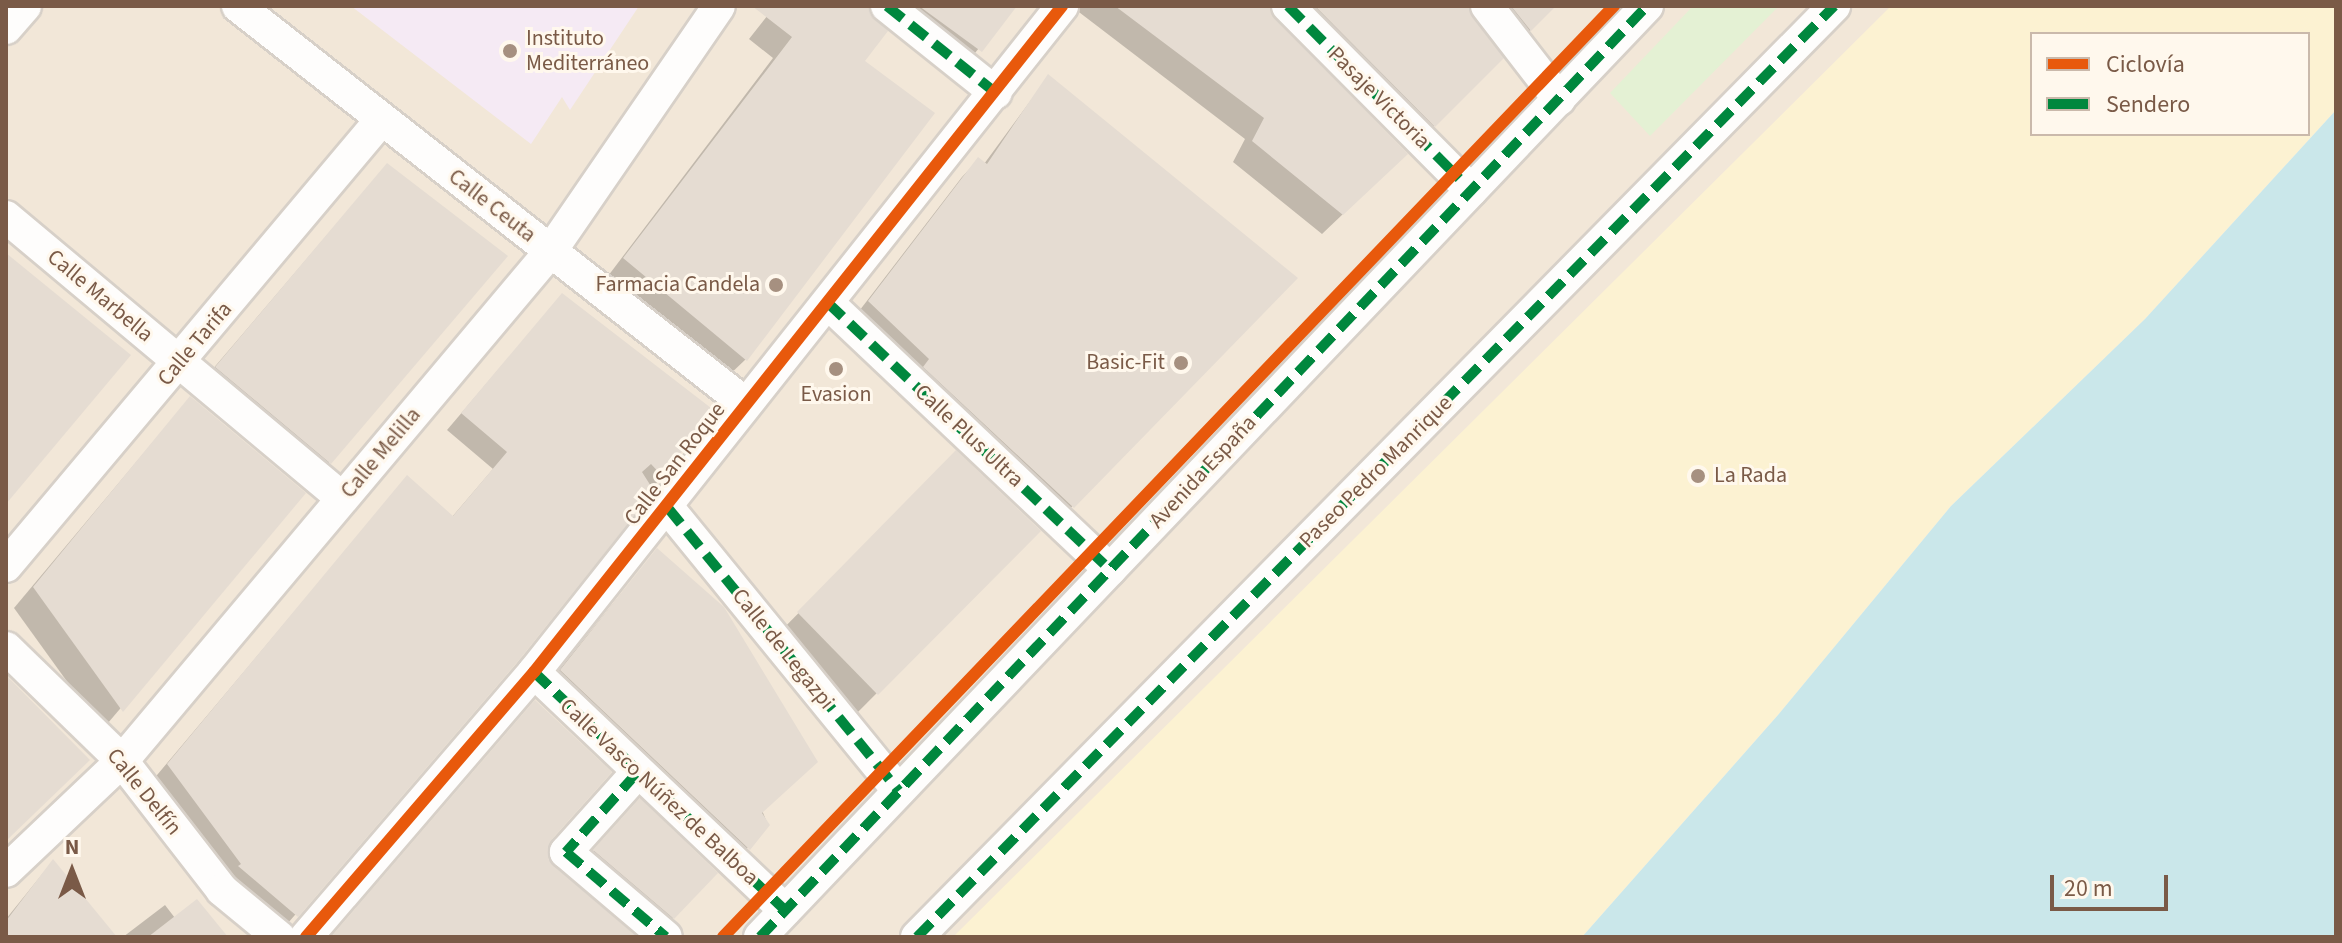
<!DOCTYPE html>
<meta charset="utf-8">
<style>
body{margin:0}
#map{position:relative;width:2342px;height:943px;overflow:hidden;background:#f8f4eb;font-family:"Source Sans 3",sans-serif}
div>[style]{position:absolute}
.residential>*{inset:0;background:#f2e7d8}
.education>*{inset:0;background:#f5eaf4}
.green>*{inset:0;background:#e4f1d4}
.sand>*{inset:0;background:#fcf2d2}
.water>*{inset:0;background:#cae7ea}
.shadow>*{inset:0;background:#0003}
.building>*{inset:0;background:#e5dcd2}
.roads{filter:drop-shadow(2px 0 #d7d0c8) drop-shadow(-2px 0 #d7d0c8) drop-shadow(0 2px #d7d0c8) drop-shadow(0 -2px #d7d0c8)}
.street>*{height:32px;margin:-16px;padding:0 16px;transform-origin:16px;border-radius:16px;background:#fefdfc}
.quiet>*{height:10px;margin-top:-5px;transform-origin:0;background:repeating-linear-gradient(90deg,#00873e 0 20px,transparent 0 30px)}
.cycleway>*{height:12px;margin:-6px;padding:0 6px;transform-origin:6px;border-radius:6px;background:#e8590c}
.dots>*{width:22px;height:22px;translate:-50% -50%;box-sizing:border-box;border:4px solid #fff8ed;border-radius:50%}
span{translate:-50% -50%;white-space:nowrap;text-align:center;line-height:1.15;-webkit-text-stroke:6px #fff8ed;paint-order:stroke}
.poi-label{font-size:22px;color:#7a5a47}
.left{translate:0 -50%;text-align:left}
.right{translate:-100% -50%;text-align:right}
.street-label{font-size:22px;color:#7a5a47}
.frame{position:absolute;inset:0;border:8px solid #7a5a47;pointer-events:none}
.legend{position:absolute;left:2030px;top:32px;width:280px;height:104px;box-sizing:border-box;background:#fff8ed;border:2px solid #cab9ab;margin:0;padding:10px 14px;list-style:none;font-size:24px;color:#7a5a47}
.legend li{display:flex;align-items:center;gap:16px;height:40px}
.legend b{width:40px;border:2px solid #cab9ab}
.north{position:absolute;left:32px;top:831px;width:80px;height:80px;-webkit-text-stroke:6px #fff8ed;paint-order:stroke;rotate:0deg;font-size:22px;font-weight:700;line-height:32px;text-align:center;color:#7a5a47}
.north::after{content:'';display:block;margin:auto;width:28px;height:36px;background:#7a5a47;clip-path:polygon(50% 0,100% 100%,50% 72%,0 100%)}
.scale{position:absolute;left:2050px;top:875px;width:118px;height:36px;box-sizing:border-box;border:4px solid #7a5a47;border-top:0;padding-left:10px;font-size:24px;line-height:28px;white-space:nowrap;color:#7a5a47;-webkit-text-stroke:6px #fff8ed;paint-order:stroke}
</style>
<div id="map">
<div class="residential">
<i style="clip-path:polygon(6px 6px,1932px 6px,970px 937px,6px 937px)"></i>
</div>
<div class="education">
<i style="clip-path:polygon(351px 6px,639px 6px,570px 110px,562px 97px,531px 144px)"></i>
</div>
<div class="green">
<i style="clip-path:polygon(1693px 6px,1779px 6px,1650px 136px,1610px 93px)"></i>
</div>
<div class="sand">
<i style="clip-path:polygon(evenodd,1891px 6px,2336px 6px,2336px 110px,2145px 319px,1951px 506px,1778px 715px,1582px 937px,953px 937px,1891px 6px,2032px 34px,2308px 34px,2308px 134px,2032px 134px,2032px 34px)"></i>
</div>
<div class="water">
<i style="clip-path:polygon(2336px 110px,2336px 937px,1582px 937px,1778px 715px,1951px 506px,2145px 319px)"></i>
</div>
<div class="shadow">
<i style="clip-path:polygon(775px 6px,1014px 6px,960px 71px,868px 9px,862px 61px,746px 359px,725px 379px,605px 280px,773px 58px,749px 39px)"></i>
<i style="clip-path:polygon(1071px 6px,1553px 6px,1513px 49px,1474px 8px,1468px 9px,1501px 58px,1414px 146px,1281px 12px,1266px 8px,1385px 174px,1322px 234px,1233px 162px,1245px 139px)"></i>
<i style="clip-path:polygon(1048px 77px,1295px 278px,1056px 523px,853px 319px,962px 177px,978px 160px,984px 164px)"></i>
<i style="clip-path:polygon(387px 165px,329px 463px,313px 479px,200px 384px)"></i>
<i style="clip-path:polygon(562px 295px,662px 476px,518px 659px,281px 931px,224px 883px,152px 781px,407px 478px,452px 517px,493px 469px,447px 430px)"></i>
<i style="clip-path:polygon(190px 398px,304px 493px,102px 730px,14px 608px)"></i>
<i style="clip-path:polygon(956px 453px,1038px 531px,851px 719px,773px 639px)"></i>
<i style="clip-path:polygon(657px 550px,768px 825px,732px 865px,545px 687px)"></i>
<i style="clip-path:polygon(624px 817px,673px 918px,657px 934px,579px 867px)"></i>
<i style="clip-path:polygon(52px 862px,114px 937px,6px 937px,6px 919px)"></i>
<i style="clip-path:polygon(165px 905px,175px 918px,225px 937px,123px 937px)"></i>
</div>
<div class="building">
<i style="clip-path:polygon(752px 6px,868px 6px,888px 31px,865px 61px,935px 113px,747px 361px,623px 258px,792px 37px)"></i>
<i style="clip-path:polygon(919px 6px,1017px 6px,982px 52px)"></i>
<i style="clip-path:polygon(1115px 6px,1270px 6px,1275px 19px,1408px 154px,1343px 215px,1252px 141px,1264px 118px)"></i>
<i style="clip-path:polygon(1315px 6px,1468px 6px,1504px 58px,1435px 127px)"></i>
<i style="clip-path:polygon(1511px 6px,1556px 6px,1531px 31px)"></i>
<i style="clip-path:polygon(1048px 74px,1298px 278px,1074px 508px,923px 367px,929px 359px,868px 301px,978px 157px,987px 164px)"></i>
<i style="clip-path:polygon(387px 163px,508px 256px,331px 464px,215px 367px)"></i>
<i style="clip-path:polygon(6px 253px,131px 355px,6px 504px)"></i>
<i style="clip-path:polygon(562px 293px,711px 408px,664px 478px,651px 464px,642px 472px,654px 491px,519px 660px,298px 917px,238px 866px,241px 864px,167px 764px,407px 475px,453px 516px,507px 452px,461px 413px)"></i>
<i style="clip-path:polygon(190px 396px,306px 493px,123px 712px,33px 587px)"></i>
<i style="clip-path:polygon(956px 450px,1041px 531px,878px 695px,797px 612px)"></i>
<i style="clip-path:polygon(657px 548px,724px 607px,818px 762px,762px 813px,770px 825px,750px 850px,560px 670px)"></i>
<i style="clip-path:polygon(6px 675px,90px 760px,6px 841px)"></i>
<i style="clip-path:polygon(535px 700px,612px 772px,552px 839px,548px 859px,637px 937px,331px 937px)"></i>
<i style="clip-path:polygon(640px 798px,718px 873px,674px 919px,593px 850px)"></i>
<i style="clip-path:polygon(53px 859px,117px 937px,6px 937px,6px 921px)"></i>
<i style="clip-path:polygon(197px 899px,228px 937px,148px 937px)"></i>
</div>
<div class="roads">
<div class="street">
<i style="left:238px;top:6px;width:645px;rotate:38.08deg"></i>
<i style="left:887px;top:6px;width:139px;rotate:38.6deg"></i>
<i style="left:1288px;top:6px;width:260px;rotate:45.2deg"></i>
<i style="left:1487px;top:6px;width:118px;rotate:52.3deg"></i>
<i style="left:6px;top:28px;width:29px;rotate:-49deg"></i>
<i style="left:6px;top:217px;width:438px;rotate:39.9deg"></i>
<i style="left:828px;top:303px;width:388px;rotate:43.4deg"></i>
<i style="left:668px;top:508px;width:365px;rotate:50.8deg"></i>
<i style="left:6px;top:566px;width:583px;rotate:-49.94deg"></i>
<i style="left:6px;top:648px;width:162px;rotate:44.2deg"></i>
<i style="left:122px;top:761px;width:163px;rotate:52.2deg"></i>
<i style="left:222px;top:890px;width:74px;rotate:39.5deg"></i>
<i style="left:534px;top:672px;width:346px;rotate:43.5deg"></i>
<i style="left:636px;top:774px;width:105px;rotate:131.9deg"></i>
<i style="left:566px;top:852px;width:131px;rotate:40.4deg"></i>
<i style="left:6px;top:871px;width:160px;rotate:-43.5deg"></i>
<i style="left:122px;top:761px;width:665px;rotate:-49.94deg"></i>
<i style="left:550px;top:252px;width:298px;rotate:-55.5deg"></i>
<i style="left:306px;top:937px;width:350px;rotate:-49.3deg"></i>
<i style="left:534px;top:672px;width:850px;rotate:-51.59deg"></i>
<i style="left:760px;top:937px;width:1286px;rotate:-46.39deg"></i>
<i style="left:917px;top:937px;width:1307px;rotate:-45.43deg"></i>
</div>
</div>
<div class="quiet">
<i style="left:887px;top:6px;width:139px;rotate:38.6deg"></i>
<i style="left:1288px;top:6px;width:243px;rotate:45.2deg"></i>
<i style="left:828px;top:303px;width:388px;rotate:43.4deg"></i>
<i style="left:668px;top:508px;width:365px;rotate:50.8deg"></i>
<i style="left:534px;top:672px;width:346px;rotate:43.5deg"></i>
<i style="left:636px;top:774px;width:105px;rotate:131.9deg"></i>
<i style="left:566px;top:852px;width:131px;rotate:40.4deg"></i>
<i style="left:760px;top:937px;width:1286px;rotate:-46.39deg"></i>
<i style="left:917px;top:937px;width:1307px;rotate:-45.43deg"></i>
</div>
<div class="cycleway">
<i style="left:306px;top:937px;width:350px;rotate:-49.3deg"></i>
<i style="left:534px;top:672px;width:850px;rotate:-51.59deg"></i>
<i style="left:723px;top:937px;width:1289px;rotate:-46.26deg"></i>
</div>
<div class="dots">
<i style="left:510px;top:51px;background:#a69080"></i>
<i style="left:776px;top:285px;background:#a69080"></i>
<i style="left:1181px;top:363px;background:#a69080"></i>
<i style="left:836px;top:369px;background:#a69080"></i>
<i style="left:1698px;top:476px;background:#a69080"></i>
</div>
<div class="poi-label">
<span class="left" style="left:526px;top:51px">Instituto<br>Mediterráneo</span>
<span class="right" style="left:760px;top:285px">Farmacia Candela</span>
<span class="right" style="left:1165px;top:363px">Basic-Fit</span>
<span style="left:836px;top:395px">Evasion</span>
<span class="left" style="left:1714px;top:476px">La Rada</span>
</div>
<div class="street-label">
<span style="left:1379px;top:98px;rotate:45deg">Pasaje Victoria</span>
<span style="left:492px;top:206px;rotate:38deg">Calle Ceuta</span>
<span style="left:100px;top:296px;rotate:40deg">Calle Marbella</span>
<span style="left:195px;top:344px;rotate:-50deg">Calle Tarifa</span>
<span style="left:969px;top:436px;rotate:43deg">Calle Plus Ultra</span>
<span style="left:381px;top:453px;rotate:-50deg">Calle Melilla</span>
<span style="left:675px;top:464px;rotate:-52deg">Calle San Roque</span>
<span style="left:1203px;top:472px;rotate:-47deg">Avenida España</span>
<span style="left:1376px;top:472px;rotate:-45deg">Paseo Pedro Manrique</span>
<span style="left:783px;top:649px;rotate:51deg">Calle de Legazpi</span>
<span style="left:144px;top:792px;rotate:51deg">Calle Delfín</span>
<span style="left:659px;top:792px;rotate:43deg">Calle Vasco Núñez de Balboa</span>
</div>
<div class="frame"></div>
<ul class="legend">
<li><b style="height:10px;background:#e8590c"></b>Ciclovía</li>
<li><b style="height:10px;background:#00873e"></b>Sendero</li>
</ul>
<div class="north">N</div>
<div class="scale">20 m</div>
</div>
